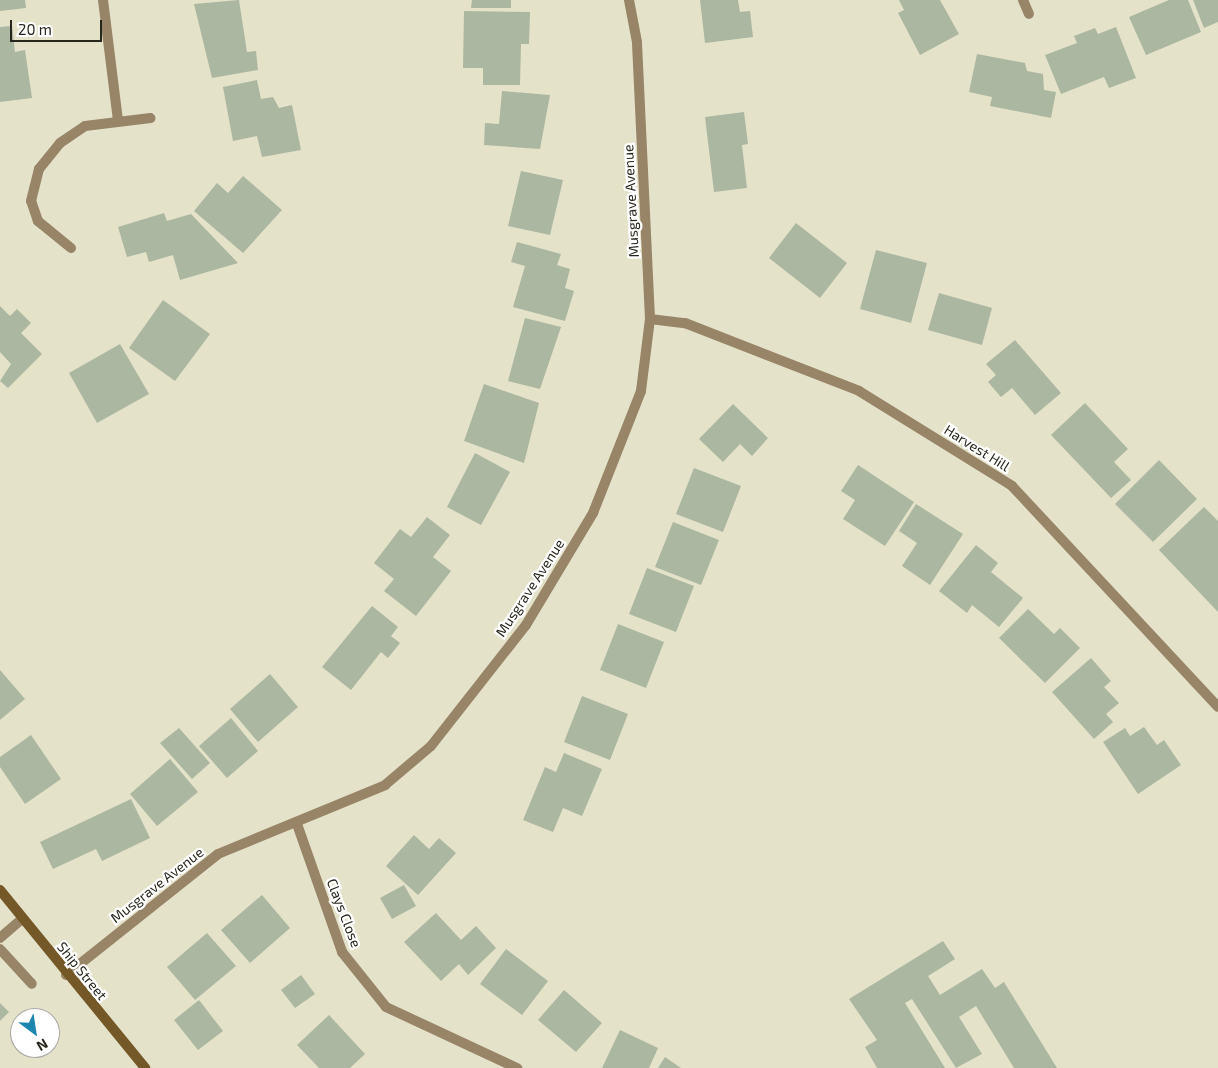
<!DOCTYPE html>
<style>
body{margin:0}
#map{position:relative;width:1218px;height:1068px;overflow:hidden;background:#e4e2c9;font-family:"Exo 2",sans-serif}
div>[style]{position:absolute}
.building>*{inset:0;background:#acb7a1}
.street>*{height:10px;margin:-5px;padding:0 5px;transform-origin:5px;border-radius:5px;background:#988466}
.secondary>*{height:10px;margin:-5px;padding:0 5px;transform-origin:5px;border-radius:5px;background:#755828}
span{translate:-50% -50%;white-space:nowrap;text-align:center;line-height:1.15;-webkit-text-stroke:4.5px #fff;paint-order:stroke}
.street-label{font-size:14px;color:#27261c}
.north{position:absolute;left:10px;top:1008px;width:50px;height:50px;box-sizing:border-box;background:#fff;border:1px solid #a9a8a4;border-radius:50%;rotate:149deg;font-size:14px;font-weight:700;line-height:20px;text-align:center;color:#27261c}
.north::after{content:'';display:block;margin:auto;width:18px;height:22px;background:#1d86af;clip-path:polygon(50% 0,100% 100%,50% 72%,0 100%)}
.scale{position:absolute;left:10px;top:20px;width:92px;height:22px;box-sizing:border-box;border:2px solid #27261c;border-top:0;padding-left:6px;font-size:15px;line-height:18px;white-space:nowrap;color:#27261c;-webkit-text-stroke:4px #fff;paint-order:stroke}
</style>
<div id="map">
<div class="building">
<i style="clip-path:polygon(0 0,25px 0,26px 8px,0 11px)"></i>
<i style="clip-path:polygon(239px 0,247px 52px,256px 51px,258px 70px,212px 78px,194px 4px)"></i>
<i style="clip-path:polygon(472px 0,511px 0,511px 8px,471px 8px)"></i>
<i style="clip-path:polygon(700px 0,738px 0,740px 12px,750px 11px,753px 37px,705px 43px)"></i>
<i style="clip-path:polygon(899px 0,940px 0,959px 34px,920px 55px,898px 13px,904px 10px)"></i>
<i style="clip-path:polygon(1169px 0,1188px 0,1201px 32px,1146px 55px,1129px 17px)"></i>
<i style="clip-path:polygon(1193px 0,1218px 0,1218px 22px,1204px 28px)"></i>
<i style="clip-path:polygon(464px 11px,530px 12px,529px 44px,521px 44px,520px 85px,483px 85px,483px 68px,463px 68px)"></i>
<i style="clip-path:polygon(12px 26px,15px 52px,25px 50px,32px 98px,0 102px,0 27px)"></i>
<i style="clip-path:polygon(1116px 27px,1136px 78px,1109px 88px,1104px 77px,1061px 94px,1045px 55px,1077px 43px,1074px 36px,1095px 28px,1098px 34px)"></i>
<i style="clip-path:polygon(977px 54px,1025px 63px,1027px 71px,1043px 74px,1044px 90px,1056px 92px,1051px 118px,990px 106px,992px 97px,969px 92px)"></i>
<i style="clip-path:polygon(257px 80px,261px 99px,273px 97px,279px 108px,292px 105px,301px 150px,262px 157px,257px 136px,233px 141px,223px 87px)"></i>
<i style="clip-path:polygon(502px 91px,550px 95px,540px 149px,484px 145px,485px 123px,499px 124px)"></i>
<i style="clip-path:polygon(744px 112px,748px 144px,742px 145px,747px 188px,714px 192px,705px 117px)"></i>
<i style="clip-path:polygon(521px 171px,563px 180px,550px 235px,508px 226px)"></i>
<i style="clip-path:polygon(243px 176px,282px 210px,243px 253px,194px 211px,217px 183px,228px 193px)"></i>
<i style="clip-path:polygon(164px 213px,167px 221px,191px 214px,238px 263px,180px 280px,173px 255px,149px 262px,146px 252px,127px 257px,118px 227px)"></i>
<i style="clip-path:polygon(796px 223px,847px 263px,820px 298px,769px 258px)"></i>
<i style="clip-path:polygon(517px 242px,561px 254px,557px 265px,570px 269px,565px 288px,574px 291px,565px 321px,513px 307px,525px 266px,511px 262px)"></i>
<i style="clip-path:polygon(876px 250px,927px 263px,911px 323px,860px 309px)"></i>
<i style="clip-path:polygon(939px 293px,992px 308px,982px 345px,928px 330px)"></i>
<i style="clip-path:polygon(163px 300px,210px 334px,175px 381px,129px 348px)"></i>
<i style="clip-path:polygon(0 306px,10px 316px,17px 309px,31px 323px,21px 333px,42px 354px,8px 388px,0 381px,11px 364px,0 352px)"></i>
<i style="clip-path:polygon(525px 318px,561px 327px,540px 389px,508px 381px)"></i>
<i style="clip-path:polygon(1015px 340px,1061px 393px,1035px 415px,1012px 388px,1001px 397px,988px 382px,996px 375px,986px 364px)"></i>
<i style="clip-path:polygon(120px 344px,149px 394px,97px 423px,69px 373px)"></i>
<i style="clip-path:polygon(484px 384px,539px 403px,524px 463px,464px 441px)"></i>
<i style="clip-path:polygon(1085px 403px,1128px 449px,1114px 462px,1131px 480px,1111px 498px,1051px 435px)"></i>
<i style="clip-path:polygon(733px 404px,768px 438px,752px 456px,740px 444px,723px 462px,699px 439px)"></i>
<i style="clip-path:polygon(475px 453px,510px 472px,481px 525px,447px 507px)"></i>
<i style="clip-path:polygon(1159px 460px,1197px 499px,1153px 542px,1115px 504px)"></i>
<i style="clip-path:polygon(858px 465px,914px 502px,885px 546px,843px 519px,855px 500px,841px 491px)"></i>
<i style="clip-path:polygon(694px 468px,741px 486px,723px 532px,676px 514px)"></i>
<i style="clip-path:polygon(916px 504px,963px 534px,930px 585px,902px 566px,917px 543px,899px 531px)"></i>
<i style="clip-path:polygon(1204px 507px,1218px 521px,1218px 612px,1159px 550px)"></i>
<i style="clip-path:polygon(427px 517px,450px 535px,433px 557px,451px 571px,416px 616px,384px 591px,394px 579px,374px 563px,400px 529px,411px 537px)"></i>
<i style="clip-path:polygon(673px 522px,719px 540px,701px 585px,655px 567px)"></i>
<i style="clip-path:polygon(976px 545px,998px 563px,991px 572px,1023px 598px,999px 627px,972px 605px,967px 613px,939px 591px)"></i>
<i style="clip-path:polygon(647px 568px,694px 586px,676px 632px,629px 614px)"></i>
<i style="clip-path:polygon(372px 606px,398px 627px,391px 636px,400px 643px,388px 658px,381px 652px,351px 690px,322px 667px)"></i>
<i style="clip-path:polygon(1028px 609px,1054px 634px,1060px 628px,1080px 648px,1045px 683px,999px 638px)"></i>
<i style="clip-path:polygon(618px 624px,664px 642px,646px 688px,600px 670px)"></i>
<i style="clip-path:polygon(1091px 658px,1111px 681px,1104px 687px,1119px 703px,1106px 714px,1113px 722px,1094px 739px,1052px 692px)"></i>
<i style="clip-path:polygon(0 670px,25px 699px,0 720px)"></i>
<i style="clip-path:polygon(270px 674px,298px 707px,258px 742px,230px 709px)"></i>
<i style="clip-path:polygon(582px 696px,628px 714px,610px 760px,564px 742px)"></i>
<i style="clip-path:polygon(231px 718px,258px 751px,227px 778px,199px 746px)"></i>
<i style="clip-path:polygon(1144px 727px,1157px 745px,1164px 740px,1181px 765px,1138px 794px,1103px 742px,1125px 728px,1130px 736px)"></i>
<i style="clip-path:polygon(179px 728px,210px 763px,192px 779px,160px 743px)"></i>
<i style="clip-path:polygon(31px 735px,61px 779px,25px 804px,0 767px,0 757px)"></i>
<i style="clip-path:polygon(564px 753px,602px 769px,582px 816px,563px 808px,553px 832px,523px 820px,545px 767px,556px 772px)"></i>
<i style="clip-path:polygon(170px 759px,198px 792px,157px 826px,130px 794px)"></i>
<i style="clip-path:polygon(131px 799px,150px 838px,102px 861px,96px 849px,53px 869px,40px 842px)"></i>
<i style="clip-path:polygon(414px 835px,429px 849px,439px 838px,456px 853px,418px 895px,386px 866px)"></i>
<i style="clip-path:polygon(404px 885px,416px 906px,392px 919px,380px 898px)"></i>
<i style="clip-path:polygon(262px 895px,290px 928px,250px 963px,221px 930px)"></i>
<i style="clip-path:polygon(436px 913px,461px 940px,476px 926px,496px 948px,468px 975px,459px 964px,441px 981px,404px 942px)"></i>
<i style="clip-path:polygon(207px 933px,236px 966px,195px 1000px,167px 967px)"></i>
<i style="clip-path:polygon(943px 941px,955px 959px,928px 976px,940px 995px,982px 969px,995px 988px,1004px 982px,1057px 1068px,1014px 1068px,976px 1006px,959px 1017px,982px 1054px,956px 1068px,912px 999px,905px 1003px,945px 1068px,877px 1068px,865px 1047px,877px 1040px,849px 999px)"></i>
<i style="clip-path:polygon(506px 949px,548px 981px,522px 1015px,480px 984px)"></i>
<i style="clip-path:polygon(301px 975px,315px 994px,295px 1008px,281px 990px)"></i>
<i style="clip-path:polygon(564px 990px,602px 1023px,576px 1052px,538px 1020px)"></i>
<i style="clip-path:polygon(199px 1000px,223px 1031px,198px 1050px,174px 1020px)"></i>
<i style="clip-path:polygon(0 1003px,9px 1012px,0 1021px)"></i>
<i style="clip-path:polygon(329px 1015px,365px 1054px,350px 1068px,319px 1068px,297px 1045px)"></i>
<i style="clip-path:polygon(620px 1030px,658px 1048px,649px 1068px,602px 1068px)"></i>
<i style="clip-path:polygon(665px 1057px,681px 1068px,658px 1068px)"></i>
</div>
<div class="street">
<i style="left:103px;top:0;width:122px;rotate:82.9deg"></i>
<i style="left:1023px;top:0;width:15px;rotate:67deg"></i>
<i style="left:71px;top:248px;width:43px;rotate:-140.7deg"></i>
<i style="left:38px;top:221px;width:21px;rotate:-109deg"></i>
<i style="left:31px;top:201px;width:33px;rotate:-76deg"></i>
<i style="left:39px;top:169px;width:33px;rotate:-51deg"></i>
<i style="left:60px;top:143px;width:30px;rotate:-34deg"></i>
<i style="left:85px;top:126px;width:66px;rotate:-6.9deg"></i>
<i style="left:650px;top:319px;width:35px;rotate:7deg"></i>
<i style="left:685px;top:323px;width:187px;rotate:21.3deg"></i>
<i style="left:859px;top:391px;width:180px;rotate:31.8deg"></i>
<i style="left:1012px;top:486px;width:302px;rotate:47deg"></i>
<i style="left:297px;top:824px;width:136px;rotate:70.6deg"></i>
<i style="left:342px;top:952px;width:70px;rotate:51.3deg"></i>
<i style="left:386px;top:1007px;width:145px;rotate:25deg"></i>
<i style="left:0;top:938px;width:29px;rotate:-41deg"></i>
<i style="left:0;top:949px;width:47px;rotate:47.6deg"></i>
<i style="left:66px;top:975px;width:194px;rotate:-38.5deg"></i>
<i style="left:218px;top:854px;width:181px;rotate:-22.4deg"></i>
<i style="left:385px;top:785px;width:60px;rotate:-40.3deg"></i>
<i style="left:431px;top:746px;width:154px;rotate:-51.9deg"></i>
<i style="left:526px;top:625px;width:131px;rotate:-59.1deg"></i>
<i style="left:593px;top:513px;width:131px;rotate:-68.5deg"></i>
<i style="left:641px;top:391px;width:73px;rotate:-82.9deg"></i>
<i style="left:650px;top:319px;width:277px;rotate:-92.7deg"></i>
<i style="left:637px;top:42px;width:43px;rotate:-100.8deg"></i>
</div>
<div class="secondary">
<i style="left:0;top:890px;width:230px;rotate:50.8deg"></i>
</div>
<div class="street-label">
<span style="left:631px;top:201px;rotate:-93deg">Musgrave Avenue</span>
<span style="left:977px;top:448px;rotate:32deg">Harvest Hill</span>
<span style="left:530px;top:588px;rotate:-57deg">Musgrave Avenue</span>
<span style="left:157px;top:885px;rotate:-38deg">Musgrave Avenue</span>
<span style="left:344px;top:913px;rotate:69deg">Clays Close</span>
<span style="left:82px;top:971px;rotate:51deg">Ship Street</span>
</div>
<div class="north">N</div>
<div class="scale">20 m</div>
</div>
